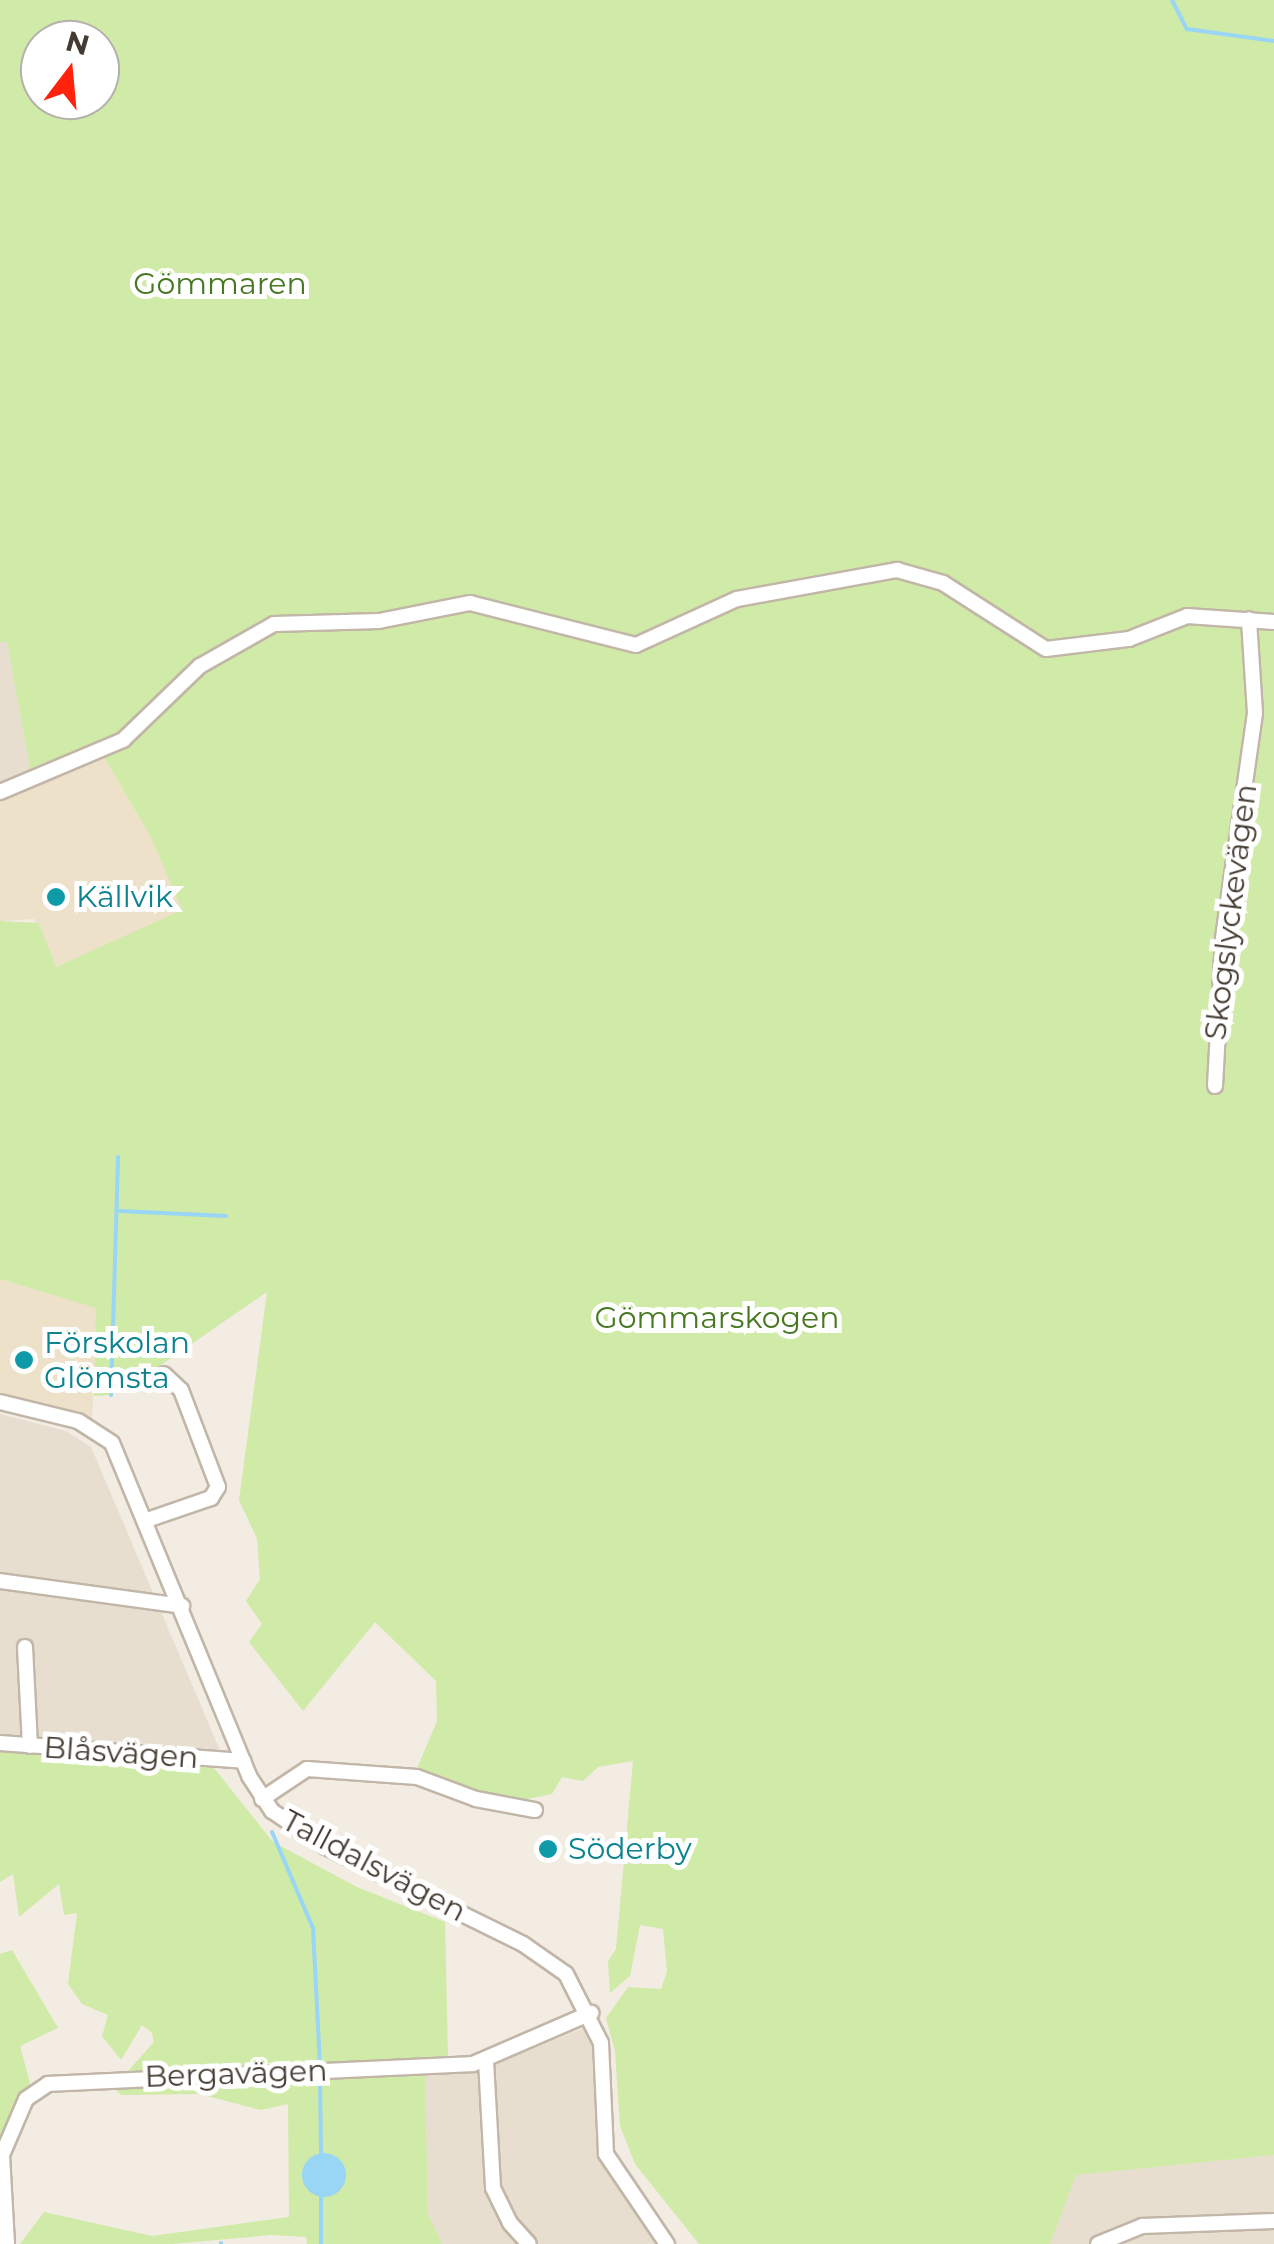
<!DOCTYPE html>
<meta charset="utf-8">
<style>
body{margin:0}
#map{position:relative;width:1274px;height:2244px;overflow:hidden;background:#f2ece2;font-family:Montserrat,sans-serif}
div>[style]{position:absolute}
.residential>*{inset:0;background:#e7ded0}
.education>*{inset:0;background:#ede1ca}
.green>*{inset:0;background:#d0eaa7}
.water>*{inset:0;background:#99d5f5}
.round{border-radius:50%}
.stream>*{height:4px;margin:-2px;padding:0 2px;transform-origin:2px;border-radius:2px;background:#99d5f5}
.roads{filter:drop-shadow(2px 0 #c1b6a7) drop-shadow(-2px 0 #c1b6a7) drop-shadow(0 2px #c1b6a7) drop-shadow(0 -2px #c1b6a7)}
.minor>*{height:14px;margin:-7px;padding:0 7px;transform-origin:7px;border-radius:7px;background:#fff}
.dots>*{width:28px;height:28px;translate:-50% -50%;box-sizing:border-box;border:5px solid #fff;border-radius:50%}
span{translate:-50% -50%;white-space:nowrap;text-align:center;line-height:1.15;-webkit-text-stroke:10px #fff;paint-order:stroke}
.park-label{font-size:30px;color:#487922}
.culture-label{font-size:30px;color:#0d838f}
.left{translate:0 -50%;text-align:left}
.street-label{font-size:30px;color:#443c32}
.north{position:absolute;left:20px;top:20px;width:100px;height:100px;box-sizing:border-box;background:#fff;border:2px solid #b4b1ad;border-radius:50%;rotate:16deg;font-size:28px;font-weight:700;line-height:40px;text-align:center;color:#443c32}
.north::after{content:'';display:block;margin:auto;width:35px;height:45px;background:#ff220c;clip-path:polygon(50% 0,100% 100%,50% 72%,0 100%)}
</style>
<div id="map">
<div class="residential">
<i style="clip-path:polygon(7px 641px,32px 780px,0 792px,0 642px)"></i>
<i style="clip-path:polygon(0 1414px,66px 1431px,91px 1447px,222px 1755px,0 1739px)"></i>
<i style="clip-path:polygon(586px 2027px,594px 2043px,603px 2156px,662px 2244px,442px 2244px,428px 2213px,425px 2075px,481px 2070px)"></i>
<i style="clip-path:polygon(1274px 2155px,1274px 2244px,1050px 2244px,1075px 2175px)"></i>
</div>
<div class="education">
<i style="clip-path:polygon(101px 752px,151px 837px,183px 911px,56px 967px,34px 919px,0 921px,0 792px)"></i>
<i style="clip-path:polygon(0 1279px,97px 1308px,92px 1421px,0 1393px)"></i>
</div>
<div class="green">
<i style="clip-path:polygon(evenodd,0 0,1274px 0,1274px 2155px,1076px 2175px,1050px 2244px,699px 2244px,635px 2164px,620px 2126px,615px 2051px,606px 2018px,628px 1987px,661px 1989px,667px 1972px,663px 1929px,640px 1925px,630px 1976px,610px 1993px,608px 1961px,616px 1949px,633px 1761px,598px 1767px,583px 1781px,562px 1777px,552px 1794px,518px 1801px,495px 1800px,416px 1771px,437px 1721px,436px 1681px,375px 1622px,303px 1711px,249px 1642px,262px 1624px,246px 1601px,260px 1579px,257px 1539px,239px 1500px,267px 1292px,161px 1365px,116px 1385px,111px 1395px,94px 1396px,96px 1308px,0 1279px,0 921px,39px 923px,56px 967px,182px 910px,151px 837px,101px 752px,32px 780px,7px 642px,0 642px,0 0,40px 40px,100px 40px,100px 100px,40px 100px,40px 40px)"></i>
<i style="clip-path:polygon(0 1751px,214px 1768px,273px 1842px,357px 1887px,445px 1922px,448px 2057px,128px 2071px,154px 2042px,152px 2033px,142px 2025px,121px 2060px,102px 2036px,108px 2015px,82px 2004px,68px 1984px,77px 1913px,64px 1915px,59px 1884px,19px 1917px,13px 1874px,0 1882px)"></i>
<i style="clip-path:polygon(12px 1950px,58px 2028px,20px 2046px,30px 2083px,0 2141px,0 1954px)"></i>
<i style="clip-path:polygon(425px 2075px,428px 2213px,442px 2244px,307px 2244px,306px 2237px,272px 2235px,172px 2244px,20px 2244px,44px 2212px,152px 2236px,289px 2217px,288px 2104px,261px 2110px,199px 2094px,121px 2095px,113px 2087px)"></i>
</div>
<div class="water">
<i class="round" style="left:302px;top:2153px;width:44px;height:44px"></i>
</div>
<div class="stream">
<i style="left:1172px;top:0;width:33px;rotate:63deg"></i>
<i style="left:1187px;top:29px;width:88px;rotate:7.9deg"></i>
<i style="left:120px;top:1211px;width:106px;rotate:2.7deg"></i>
<i style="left:111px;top:1395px;width:238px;rotate:-88.3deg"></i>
<i style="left:272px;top:1832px;width:104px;rotate:66.9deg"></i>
<i style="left:313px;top:1928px;width:140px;rotate:87.1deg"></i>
<i style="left:320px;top:2080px;width:75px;rotate:89.2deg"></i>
<i style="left:221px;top:2243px;width:1px;rotate:90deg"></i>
<i style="left:321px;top:2244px;width:49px;rotate:-90deg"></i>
</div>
<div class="roads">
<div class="minor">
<i style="left:0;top:792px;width:134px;rotate:-22.9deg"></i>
<i style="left:123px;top:740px;width:107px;rotate:-43.9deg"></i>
<i style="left:200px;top:666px;width:85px;rotate:-29.6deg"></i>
<i style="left:274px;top:624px;width:105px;rotate:-1.6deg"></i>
<i style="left:379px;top:621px;width:93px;rotate:-11.2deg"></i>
<i style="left:470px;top:603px;width:171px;rotate:14.2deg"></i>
<i style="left:636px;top:645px;width:111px;rotate:-24.5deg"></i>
<i style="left:737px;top:599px;width:163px;rotate:-10.3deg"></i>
<i style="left:897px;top:570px;width:48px;rotate:15.8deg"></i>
<i style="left:943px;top:583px;width:122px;rotate:32.7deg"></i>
<i style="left:1046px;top:649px;width:84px;rotate:-6.9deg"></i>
<i style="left:1129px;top:639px;width:62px;rotate:-21.6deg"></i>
<i style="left:1187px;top:616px;width:87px;rotate:3.9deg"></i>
<i style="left:1215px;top:1086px;width:148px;rotate:-86.9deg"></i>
<i style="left:1223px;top:938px;width:227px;rotate:-81.9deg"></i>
<i style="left:1255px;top:713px;width:94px;rotate:-93.7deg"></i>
<i style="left:0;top:1402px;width:80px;rotate:13.7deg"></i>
<i style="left:78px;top:1421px;width:40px;rotate:32.9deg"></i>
<i style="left:112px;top:1443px;width:360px;rotate:67.6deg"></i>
<i style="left:249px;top:1776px;width:42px;rotate:56.7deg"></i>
<i style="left:272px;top:1811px;width:65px;rotate:33.7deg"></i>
<i style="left:326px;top:1847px;width:220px;rotate:26.2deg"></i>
<i style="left:523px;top:1944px;width:52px;rotate:34.9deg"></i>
<i style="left:566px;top:1974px;width:77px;rotate:63.1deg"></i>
<i style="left:601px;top:2043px;width:111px;rotate:87.4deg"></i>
<i style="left:606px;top:2154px;width:109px;rotate:55.9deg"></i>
<i style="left:147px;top:1520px;width:68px;rotate:-19deg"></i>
<i style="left:211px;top:1498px;width:13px;rotate:-58deg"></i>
<i style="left:218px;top:1487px;width:104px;rotate:-110.9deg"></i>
<i style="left:181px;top:1390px;width:23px;rotate:-137deg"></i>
<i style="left:0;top:1581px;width:184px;rotate:7.8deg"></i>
<i style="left:25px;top:1647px;width:99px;rotate:87.1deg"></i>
<i style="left:0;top:1743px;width:244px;rotate:4.2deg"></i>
<i style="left:262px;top:1799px;width:54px;rotate:-33.7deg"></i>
<i style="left:307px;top:1769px;width:110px;rotate:4.2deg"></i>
<i style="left:417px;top:1777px;width:63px;rotate:20.4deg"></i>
<i style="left:476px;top:1799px;width:60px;rotate:10.6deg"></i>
<i style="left:486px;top:2061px;width:127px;rotate:86.8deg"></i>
<i style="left:493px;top:2188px;width:39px;rotate:64deg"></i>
<i style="left:510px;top:2223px;width:28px;rotate:48deg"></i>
<i style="left:7px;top:2244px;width:89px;rotate:-93.2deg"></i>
<i style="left:2px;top:2155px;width:61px;rotate:-66.8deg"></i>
<i style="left:26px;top:2099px;width:27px;rotate:-34deg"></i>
<i style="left:48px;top:2084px;width:425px;rotate:-2.7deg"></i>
<i style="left:473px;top:2064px;width:129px;rotate:-23.4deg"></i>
<i style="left:1098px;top:2244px;width:48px;rotate:-22.2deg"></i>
<i style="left:1142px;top:2226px;width:132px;rotate:-2.2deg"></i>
</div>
</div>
<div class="dots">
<i style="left:56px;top:897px;background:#0f9aa8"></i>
<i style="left:24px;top:1360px;background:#0f9aa8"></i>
<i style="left:548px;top:1849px;background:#0f9aa8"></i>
</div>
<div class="park-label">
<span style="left:220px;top:284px">Gömmaren</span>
<span style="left:717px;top:1318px">Gömmarskogen</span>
</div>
<div class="culture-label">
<span class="left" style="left:76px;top:897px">Källvik</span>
<span class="left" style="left:44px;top:1360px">Förskolan<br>Glömsta</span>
<span class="left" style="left:568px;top:1849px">Söderby</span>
</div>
<div class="street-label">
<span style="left:1231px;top:912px;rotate:-83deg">Skogslyckevägen</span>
<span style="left:121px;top:1753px;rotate:4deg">Blåsvägen</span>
<span style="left:374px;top:1866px;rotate:28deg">Talldalsvägen</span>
<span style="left:236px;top:2074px;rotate:-2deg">Bergavägen</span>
</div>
<div class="north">N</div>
</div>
